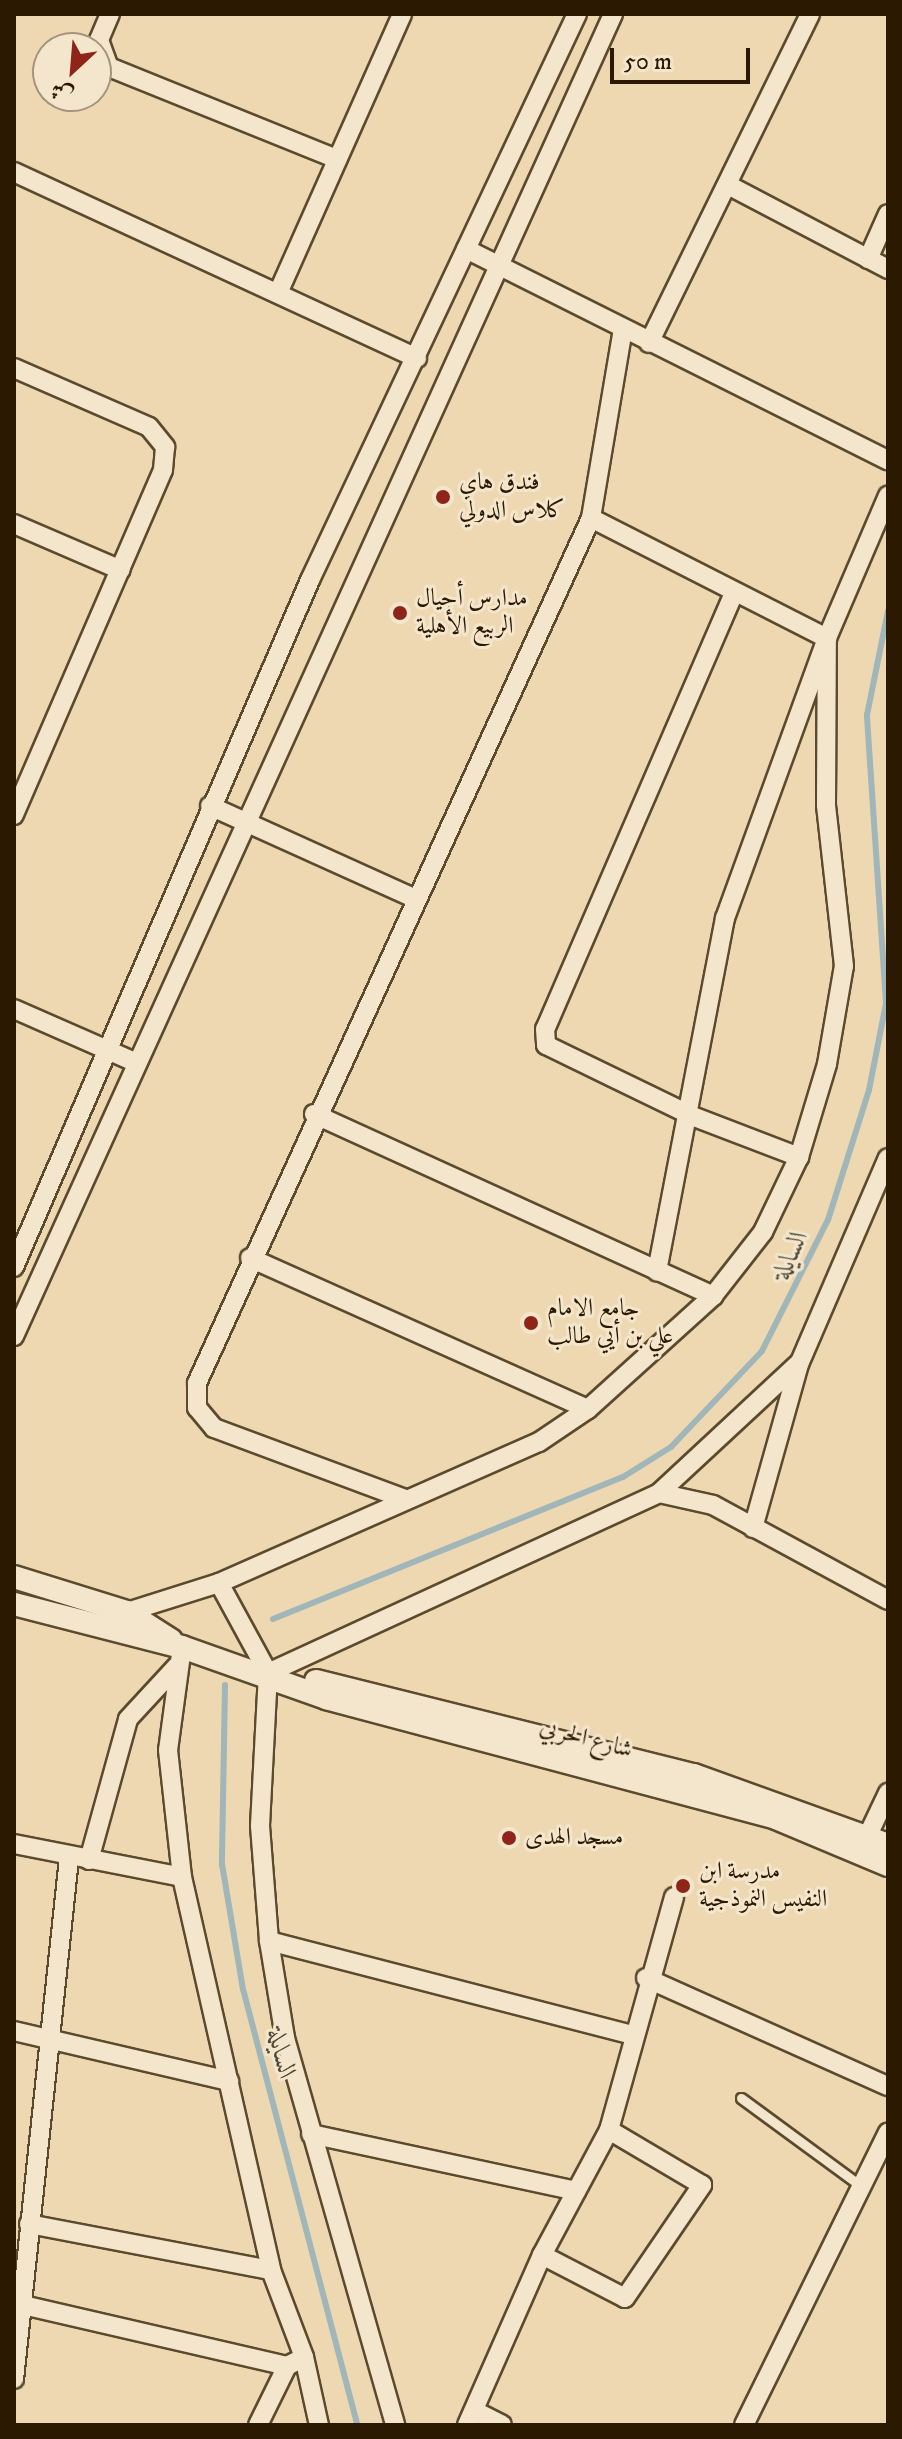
<!DOCTYPE html>
<meta charset="utf-8">
<style>
body{margin:0}
#map{position:relative;width:902px;height:2439px;overflow:hidden;background:#eed8b2;font-family:"IM FELL DW Pica",Amiri,serif}
div>[style]{position:absolute}
.stream>*{height:6px;margin:-3px;padding:0 3px;transform-origin:3px;border-radius:3px;background:#a0b6b9}
.roads{filter:drop-shadow(2px 0 #5c4a2d) drop-shadow(-2px 0 #5c4a2d) drop-shadow(0 2px #5c4a2d) drop-shadow(0 -2px #5c4a2d)}
.service>*{height:9px;margin:-4.5px;padding:0 4.5px;transform-origin:4.5px;border-radius:4.5px;background:#f4e6cd}
.minor>*{height:18px;margin:-9px;padding:0 9px;transform-origin:9px;border-radius:9px;background:#f4e6cd}
.tertiary>*{height:22px;margin:-11px;padding:0 11px;transform-origin:11px;border-radius:11px;background:#f4e6cd}
.dots>*{width:22px;height:22px;translate:-50% -50%;box-sizing:border-box;border:4px solid #f4e6cd;border-radius:50%}
span{translate:-50% -50%;white-space:nowrap;text-align:center;line-height:1.15;-webkit-text-stroke:6px #f4e6cd;paint-order:stroke}
.poi-label{font-size:24px;color:#2b1a01}
.left{translate:0 -50%;text-align:left}
.street-label{font-size:24px;color:#2b1a01}
.water-label{font-size:26px;color:#4e4938;font-style:italic}
.frame{position:absolute;inset:0;border:16px solid #2b1a01;pointer-events:none}
.north{position:absolute;left:32px;top:32px;width:80px;height:80px;box-sizing:border-box;background:#f4e6cd;border:2px solid #a4947b;border-radius:50%;rotate:206deg;font-size:22px;font-weight:700;line-height:32px;text-align:center;color:#2b1a01}
.north::after{content:'';display:block;margin:auto;width:28px;height:36px;background:#8f2418;clip-path:polygon(50% 0,100% 100%,50% 72%,0 100%)}
.scale{position:absolute;left:610px;top:48px;width:140px;height:36px;box-sizing:border-box;border:4px solid #2b1a01;border-top:0;padding-left:10px;font-size:24px;line-height:28px;white-space:nowrap;color:#2b1a01;-webkit-text-stroke:6px #f4e6cd;paint-order:stroke}
</style>
<div id="map">
<div class="stream">
<i style="left:273px;top:1619px;width:378px;rotate:-22.1deg"></i>
<i style="left:623px;top:1477px;width:57px;rotate:-32deg"></i>
<i style="left:671px;top:1447px;width:132px;rotate:-46.5deg"></i>
<i style="left:762px;top:1351px;width:147px;rotate:-63.3deg"></i>
<i style="left:828px;top:1220px;width:136px;rotate:-72.5deg"></i>
<i style="left:869px;top:1090px;width:89px;rotate:-78.9deg"></i>
<i style="left:886px;top:1003px;width:289px;rotate:-93.8deg"></i>
<i style="left:867px;top:715px;width:106px;rotate:-78.6deg"></i>
<i style="left:225px;top:1685px;width:179px;rotate:91deg"></i>
<i style="left:222px;top:1864px;width:127px;rotate:80.5deg"></i>
<i style="left:243px;top:1989px;width:451px;rotate:75.3deg"></i>
</div>
<div class="roads">
<div class="service">
<i style="left:741px;top:2098px;width:149px;rotate:36.3deg"></i>
</div>
<div class="minor">
<i style="left:110px;top:14px;width:28px;rotate:113deg"></i>
<i style="left:99px;top:40px;width:29px;rotate:70deg"></i>
<i style="left:109px;top:67px;width:246px;rotate:22deg"></i>
<i style="left:14px;top:172px;width:444px;rotate:24.8deg"></i>
<i style="left:728px;top:185px;width:181px;rotate:27.7deg"></i>
<i style="left:466px;top:249px;width:472px;rotate:26.6deg"></i>
<i style="left:868px;top:259px;width:49px;rotate:-66deg"></i>
<i style="left:278px;top:293px;width:305px;rotate:-66deg"></i>
<i style="left:649px;top:343px;width:366px;rotate:-63.9deg"></i>
<i style="left:14px;top:368px;width:147px;rotate:23.6deg"></i>
<i style="left:149px;top:427px;width:26px;rotate:51deg"></i>
<i style="left:165px;top:447px;width:23px;rotate:95deg"></i>
<i style="left:163px;top:470px;width:376px;rotate:113.4deg"></i>
<i style="left:591px;top:518px;width:265px;rotate:27deg"></i>
<i style="left:827px;top:638px;width:298px;rotate:110deg"></i>
<i style="left:725px;top:918px;width:360px;rotate:100.9deg"></i>
<i style="left:14px;top:524px;width:116px;rotate:23.3deg"></i>
<i style="left:734px;top:593px;width:475px;rotate:113.4deg"></i>
<i style="left:545px;top:1029px;width:16px;rotate:86deg"></i>
<i style="left:546px;top:1045px;width:162px;rotate:25.9deg"></i>
<i style="left:692px;top:1116px;width:115px;rotate:21deg"></i>
<i style="left:210px;top:806px;width:224px;rotate:24.3deg"></i>
<i style="left:14px;top:1009px;width:134px;rotate:23.7deg"></i>
<i style="left:314px;top:1114px;width:439px;rotate:24.5deg"></i>
<i style="left:250px;top:1258px;width:370px;rotate:24.1deg"></i>
<i style="left:14px;top:1267px;width:748px;rotate:-66.69deg"></i>
<i style="left:310px;top:580px;width:626px;rotate:-64.75deg"></i>
<i style="left:14px;top:1336px;width:1451px;rotate:-65.62deg"></i>
<i style="left:659px;top:1493px;width:55px;rotate:12.5deg"></i>
<i style="left:713px;top:1505px;width:199px;rotate:28.5deg"></i>
<i style="left:405px;top:1499px;width:204px;rotate:-159.6deg"></i>
<i style="left:214px;top:1428px;width:26px;rotate:-130deg"></i>
<i style="left:197px;top:1408px;width:25px;rotate:-90deg"></i>
<i style="left:197px;top:1383px;width:951px;rotate:-65.51deg"></i>
<i style="left:591px;top:518px;width:192px;rotate:-80.4deg"></i>
<i style="left:753px;top:1528px;width:170px;rotate:-74.3deg"></i>
<i style="left:219px;top:1583px;width:102px;rotate:61.4deg"></i>
<i style="left:268px;top:1673px;width:153px;rotate:93deg"></i>
<i style="left:260px;top:1826px;width:115px;rotate:85.5deg"></i>
<i style="left:269px;top:1941px;width:98px;rotate:80.6deg"></i>
<i style="left:285px;top:2038px;width:402px;rotate:74.1deg"></i>
<i style="left:127px;top:1612px;width:96px;rotate:-17.5deg"></i>
<i style="left:219px;top:1583px;width:350px;rotate:-23.8deg"></i>
<i style="left:539px;top:1442px;width:59px;rotate:-34deg"></i>
<i style="left:588px;top:1409px;width:169px;rotate:-42.1deg"></i>
<i style="left:713px;top:1296px;width:81px;rotate:-52deg"></i>
<i style="left:763px;top:1232px;width:83px;rotate:-64.4deg"></i>
<i style="left:799px;top:1157px;width:97px;rotate:-73.2deg"></i>
<i style="left:827px;top:1064px;width:99px;rotate:-80.2deg"></i>
<i style="left:844px;top:966px;width:162px;rotate:-96.4deg"></i>
<i style="left:826px;top:805px;width:167px;rotate:-89.7deg"></i>
<i style="left:827px;top:638px;width:155px;rotate:-66.8deg"></i>
<i style="left:182px;top:1647px;width:104px;rotate:97.7deg"></i>
<i style="left:168px;top:1750px;width:128px;rotate:83.7deg"></i>
<i style="left:182px;top:1877px;width:403px;rotate:77.2deg"></i>
<i style="left:271px;top:2270px;width:93px;rotate:69.2deg"></i>
<i style="left:304px;top:2357px;width:70px;rotate:77.6deg"></i>
<i style="left:268px;top:1673px;width:430px;rotate:-24.7deg"></i>
<i style="left:659px;top:1493px;width:192px;rotate:-42.9deg"></i>
<i style="left:800px;top:1362px;width:222px;rotate:-66.7deg"></i>
<i style="left:868px;top:1835px;width:47px;rotate:-64.5deg"></i>
<i style="left:14px;top:1844px;width:171px;rotate:11.1deg"></i>
<i style="left:89px;top:1860px;width:146px;rotate:-74.5deg"></i>
<i style="left:128px;top:1719px;width:72px;rotate:-47.2deg"></i>
<i style="left:269px;top:1941px;width:375px;rotate:14.5deg"></i>
<i style="left:646px;top:1978px;width:265px;rotate:24.1deg"></i>
<i style="left:14px;top:2031px;width:221px;rotate:13.1deg"></i>
<i style="left:311px;top:2134px;width:271px;rotate:12.1deg"></i>
<i style="left:29px;top:2224px;width:246px;rotate:10.8deg"></i>
<i style="left:542px;top:2255px;width:93px;rotate:27.4deg"></i>
<i style="left:625px;top:2298px;width:137px;rotate:-55.7deg"></i>
<i style="left:702px;top:2185px;width:108px;rotate:-149.4deg"></i>
<i style="left:23px;top:2305px;width:271px;rotate:13deg"></i>
<i style="left:14px;top:2379px;width:524px;rotate:-83.97deg"></i>
<i style="left:475px;top:2411px;width:30px;rotate:27deg"></i>
<i style="left:258px;top:2425px;width:66px;rotate:-63.8deg"></i>
<i style="left:287px;top:2366px;width:11px;rotate:-27deg"></i>
<i style="left:467px;top:2425px;width:186px;rotate:-66.2deg"></i>
<i style="left:542px;top:2255px;width:142px;rotate:-61.8deg"></i>
<i style="left:609px;top:2130px;width:242px;rotate:-74.4deg"></i>
<i style="left:744px;top:2425px;width:326px;rotate:-63.8deg"></i>
</div>
<div class="tertiary">
<i style="left:14px;top:1577px;width:118px;rotate:17.2deg"></i>
<i style="left:127px;top:1612px;width:52px;rotate:32.5deg"></i>
<i style="left:14px;top:1604px;width:173px;rotate:14.4deg"></i>
<i style="left:182px;top:1647px;width:153px;rotate:19.5deg"></i>
<i style="left:326px;top:1698px;width:466px;rotate:14.9deg"></i>
<i style="left:776px;top:1818px;width:121px;rotate:22.8deg"></i>
<i style="left:316px;top:1681px;width:390px;rotate:14deg"></i>
<i style="left:694px;top:1775px;width:206px;rotate:19.8deg"></i>
</div>
</div>
<div class="dots">
<i style="left:443px;top:497px;background:#8f2418"></i>
<i style="left:400px;top:613px;background:#8f2418"></i>
<i style="left:531px;top:1323px;background:#8f2418"></i>
<i style="left:509px;top:1838px;background:#8f2418"></i>
<i style="left:683px;top:1886px;background:#8f2418"></i>
</div>
<div class="poi-label">
<span class="left" style="left:459px;top:497px">فندق هاي<br>كلاس الدولي</span>
<span class="left" style="left:416px;top:613px">مدارس أجيال<br>الربيع الأهلية</span>
<span class="left" style="left:547px;top:1323px">جامع الامام<br>علي بن أيي طالب</span>
<span class="left" style="left:525px;top:1838px">مسجد الهدى</span>
<span class="left" style="left:699px;top:1886px">مدرسة ابن<br>النفيس النموذجية</span>
</div>
<div class="street-label">
<span style="left:586px;top:1739px;rotate:15deg">شارع الحربي</span>
</div>
<div class="water-label">
<span style="left:791px;top:1255px;rotate:-66deg">السايلة</span>
<span style="left:281px;top:2054px;rotate:75deg">السايلة</span>
</div>
<div class="frame"></div>
<div class="north">ش</div>
<div class="scale">50 m</div>
</div>
